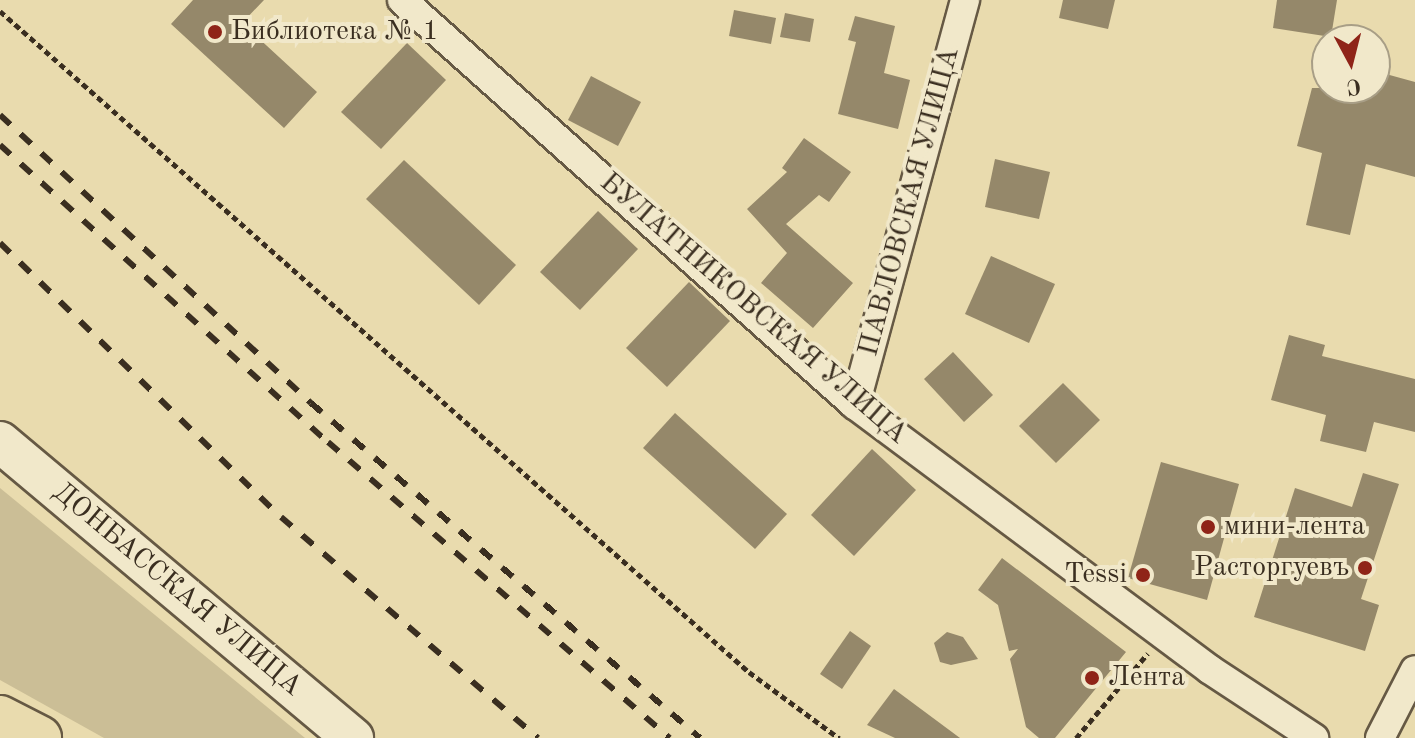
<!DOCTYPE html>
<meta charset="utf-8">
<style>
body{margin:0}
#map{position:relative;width:1415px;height:738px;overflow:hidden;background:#e9dbae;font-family:"Old Standard TT",serif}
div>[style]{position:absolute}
.green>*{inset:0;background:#cbbe96}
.building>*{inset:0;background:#95886a}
.path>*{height:5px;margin-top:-2.5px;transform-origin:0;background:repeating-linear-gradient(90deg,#3a2e20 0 6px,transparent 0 10px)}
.roads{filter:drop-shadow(2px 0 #665944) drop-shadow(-2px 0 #665944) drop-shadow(0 2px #665944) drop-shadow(0 -2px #665944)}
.street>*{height:28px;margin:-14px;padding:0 14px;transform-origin:14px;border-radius:14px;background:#f1e8ca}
.secondary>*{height:40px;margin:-20px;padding:0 20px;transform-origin:20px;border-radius:20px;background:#f1e8ca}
.highway>*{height:44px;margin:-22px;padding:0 22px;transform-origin:22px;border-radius:22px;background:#e9dbae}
.rail>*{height:6px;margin-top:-3px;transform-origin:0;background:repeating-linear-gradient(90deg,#3a2e20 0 14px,transparent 0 28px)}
.dots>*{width:22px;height:22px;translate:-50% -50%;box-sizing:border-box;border:4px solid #f1e8ca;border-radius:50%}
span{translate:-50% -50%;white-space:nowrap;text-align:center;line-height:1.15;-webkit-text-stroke:8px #f1e8ca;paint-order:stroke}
.poi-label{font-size:28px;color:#3a2e20}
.left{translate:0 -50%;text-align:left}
.right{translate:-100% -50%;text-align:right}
.street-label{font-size:28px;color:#3a2e20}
.north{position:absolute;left:1311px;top:24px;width:80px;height:80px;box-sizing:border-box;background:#f1e8ca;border:2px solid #a89e86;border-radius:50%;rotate:173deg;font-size:22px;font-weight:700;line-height:32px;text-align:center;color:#3a2e20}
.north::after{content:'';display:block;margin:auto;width:28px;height:36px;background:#8f2418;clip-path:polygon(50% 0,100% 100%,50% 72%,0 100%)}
</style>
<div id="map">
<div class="green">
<i style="clip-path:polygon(0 488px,305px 738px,104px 738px,0 680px)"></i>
</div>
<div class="building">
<i style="clip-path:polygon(193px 0,264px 0,242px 23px,317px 92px,284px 128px,171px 24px)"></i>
<i style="clip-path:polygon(1063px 0,1115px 0,1108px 29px,1059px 18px)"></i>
<i style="clip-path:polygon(1277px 0,1337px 0,1331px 37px,1273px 28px)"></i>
<i style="clip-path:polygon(734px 10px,776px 18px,771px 44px,729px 36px)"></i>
<i style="clip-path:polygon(785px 13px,814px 19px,810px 42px,780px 37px)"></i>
<i style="clip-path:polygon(855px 16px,895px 26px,884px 73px,910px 80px,898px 129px,838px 114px,856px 42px,848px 40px)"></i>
<i style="clip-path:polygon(407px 43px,446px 80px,381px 149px,341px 112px)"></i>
<i style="clip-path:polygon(1375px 71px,1415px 82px,1415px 177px,1366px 164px,1350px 235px,1306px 225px,1322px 153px,1297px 146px,1312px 88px,1375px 88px)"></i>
<i style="clip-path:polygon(591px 76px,641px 102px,618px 146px,568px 120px)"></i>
<i style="clip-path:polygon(804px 138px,851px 172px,829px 202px,819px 195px,786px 224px,853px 283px,813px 328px,761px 283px,787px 253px,747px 209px,787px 172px,782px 168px)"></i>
<i style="clip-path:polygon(995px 159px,1050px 172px,1039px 219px,985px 207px)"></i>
<i style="clip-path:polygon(404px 160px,516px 265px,479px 305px,366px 199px)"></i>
<i style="clip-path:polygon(598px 211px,638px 249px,580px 310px,540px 272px)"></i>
<i style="clip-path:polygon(991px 256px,1055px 284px,1029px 343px,965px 314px)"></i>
<i style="clip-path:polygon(689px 282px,730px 321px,667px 387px,626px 348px)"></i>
<i style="clip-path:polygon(1289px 335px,1325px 345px,1322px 356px,1415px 379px,1415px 432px,1374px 422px,1366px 452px,1320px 441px,1326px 415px,1271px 400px)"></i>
<i style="clip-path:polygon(953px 352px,993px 395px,964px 422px,924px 379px)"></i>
<i style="clip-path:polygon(1063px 383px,1100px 420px,1056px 463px,1019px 426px)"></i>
<i style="clip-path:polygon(675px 413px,787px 514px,755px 549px,643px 448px)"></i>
<i style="clip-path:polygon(872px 449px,916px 490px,854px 556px,811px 515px)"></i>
<i style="clip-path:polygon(1161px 462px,1239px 484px,1207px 600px,1128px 578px)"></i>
<i style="clip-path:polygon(1363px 473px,1399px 484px,1361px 599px,1379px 605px,1365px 651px,1254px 617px,1295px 488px,1352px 507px)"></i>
<i style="clip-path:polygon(1002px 558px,1126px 652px,1055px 738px,1039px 738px,1026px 727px,1010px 659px,1018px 649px,1009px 651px,998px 605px,978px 590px)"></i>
<i style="clip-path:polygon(850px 631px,871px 646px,842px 689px,820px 674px)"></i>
<i style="clip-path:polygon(947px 632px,963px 637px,978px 659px,951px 665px,940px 662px,934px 643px)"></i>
<i style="clip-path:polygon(894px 689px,960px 738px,895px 738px,867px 725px)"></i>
</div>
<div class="path">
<i style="left:0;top:11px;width:999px;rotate:41.43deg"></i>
<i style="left:749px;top:672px;width:112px;rotate:36.3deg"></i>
<i style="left:1076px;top:738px;width:111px;rotate:-49.7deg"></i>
</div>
<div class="roads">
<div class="street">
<i style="left:402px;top:0;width:608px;rotate:41.8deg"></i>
<i style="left:855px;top:405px;width:442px;rotate:36.7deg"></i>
<i style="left:1209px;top:669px;width:126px;rotate:33.3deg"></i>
<i style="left:855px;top:405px;width:420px;rotate:-74.8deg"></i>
<i style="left:1380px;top:738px;width:76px;rotate:-62.8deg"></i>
</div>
<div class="secondary">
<i style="left:0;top:442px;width:461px;rotate:40deg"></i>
</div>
<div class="highway">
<i style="left:0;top:718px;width:44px;rotate:27.1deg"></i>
</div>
</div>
<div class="rail">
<i style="left:0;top:115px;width:424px;rotate:42.8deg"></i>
<i style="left:311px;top:403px;width:513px;rotate:40.73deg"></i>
<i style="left:0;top:145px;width:442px;rotate:42.2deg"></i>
<i style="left:328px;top:442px;width:452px;rotate:40.9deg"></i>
<i style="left:0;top:243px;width:392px;rotate:44.3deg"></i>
<i style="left:281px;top:517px;width:339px;rotate:40.7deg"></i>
</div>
<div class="dots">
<i style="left:215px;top:32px;background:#8f2418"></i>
<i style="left:1208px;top:527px;background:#8f2418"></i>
<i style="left:1365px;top:568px;background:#8f2418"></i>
<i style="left:1143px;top:575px;background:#8f2418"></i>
<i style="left:1092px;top:678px;background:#8f2418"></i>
</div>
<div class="poi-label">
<span class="left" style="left:231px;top:32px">Библиотека № 1</span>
<span class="left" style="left:1224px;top:527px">мини-лента</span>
<span class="right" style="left:1349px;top:568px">Расторгуевъ</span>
<span class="right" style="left:1127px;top:575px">Tessi</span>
<span class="left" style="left:1108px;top:678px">Лента</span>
</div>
<div class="street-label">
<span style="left:910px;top:202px;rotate:-75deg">ПАВЛОВСКАЯ УЛИЦА</span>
<span style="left:753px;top:309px;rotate:41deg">БУЛАТНИКОВСКАЯ УЛИЦА</span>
<span style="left:177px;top:590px;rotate:40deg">ДОНБАССКАЯ УЛИЦА</span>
</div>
<div class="north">С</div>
</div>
